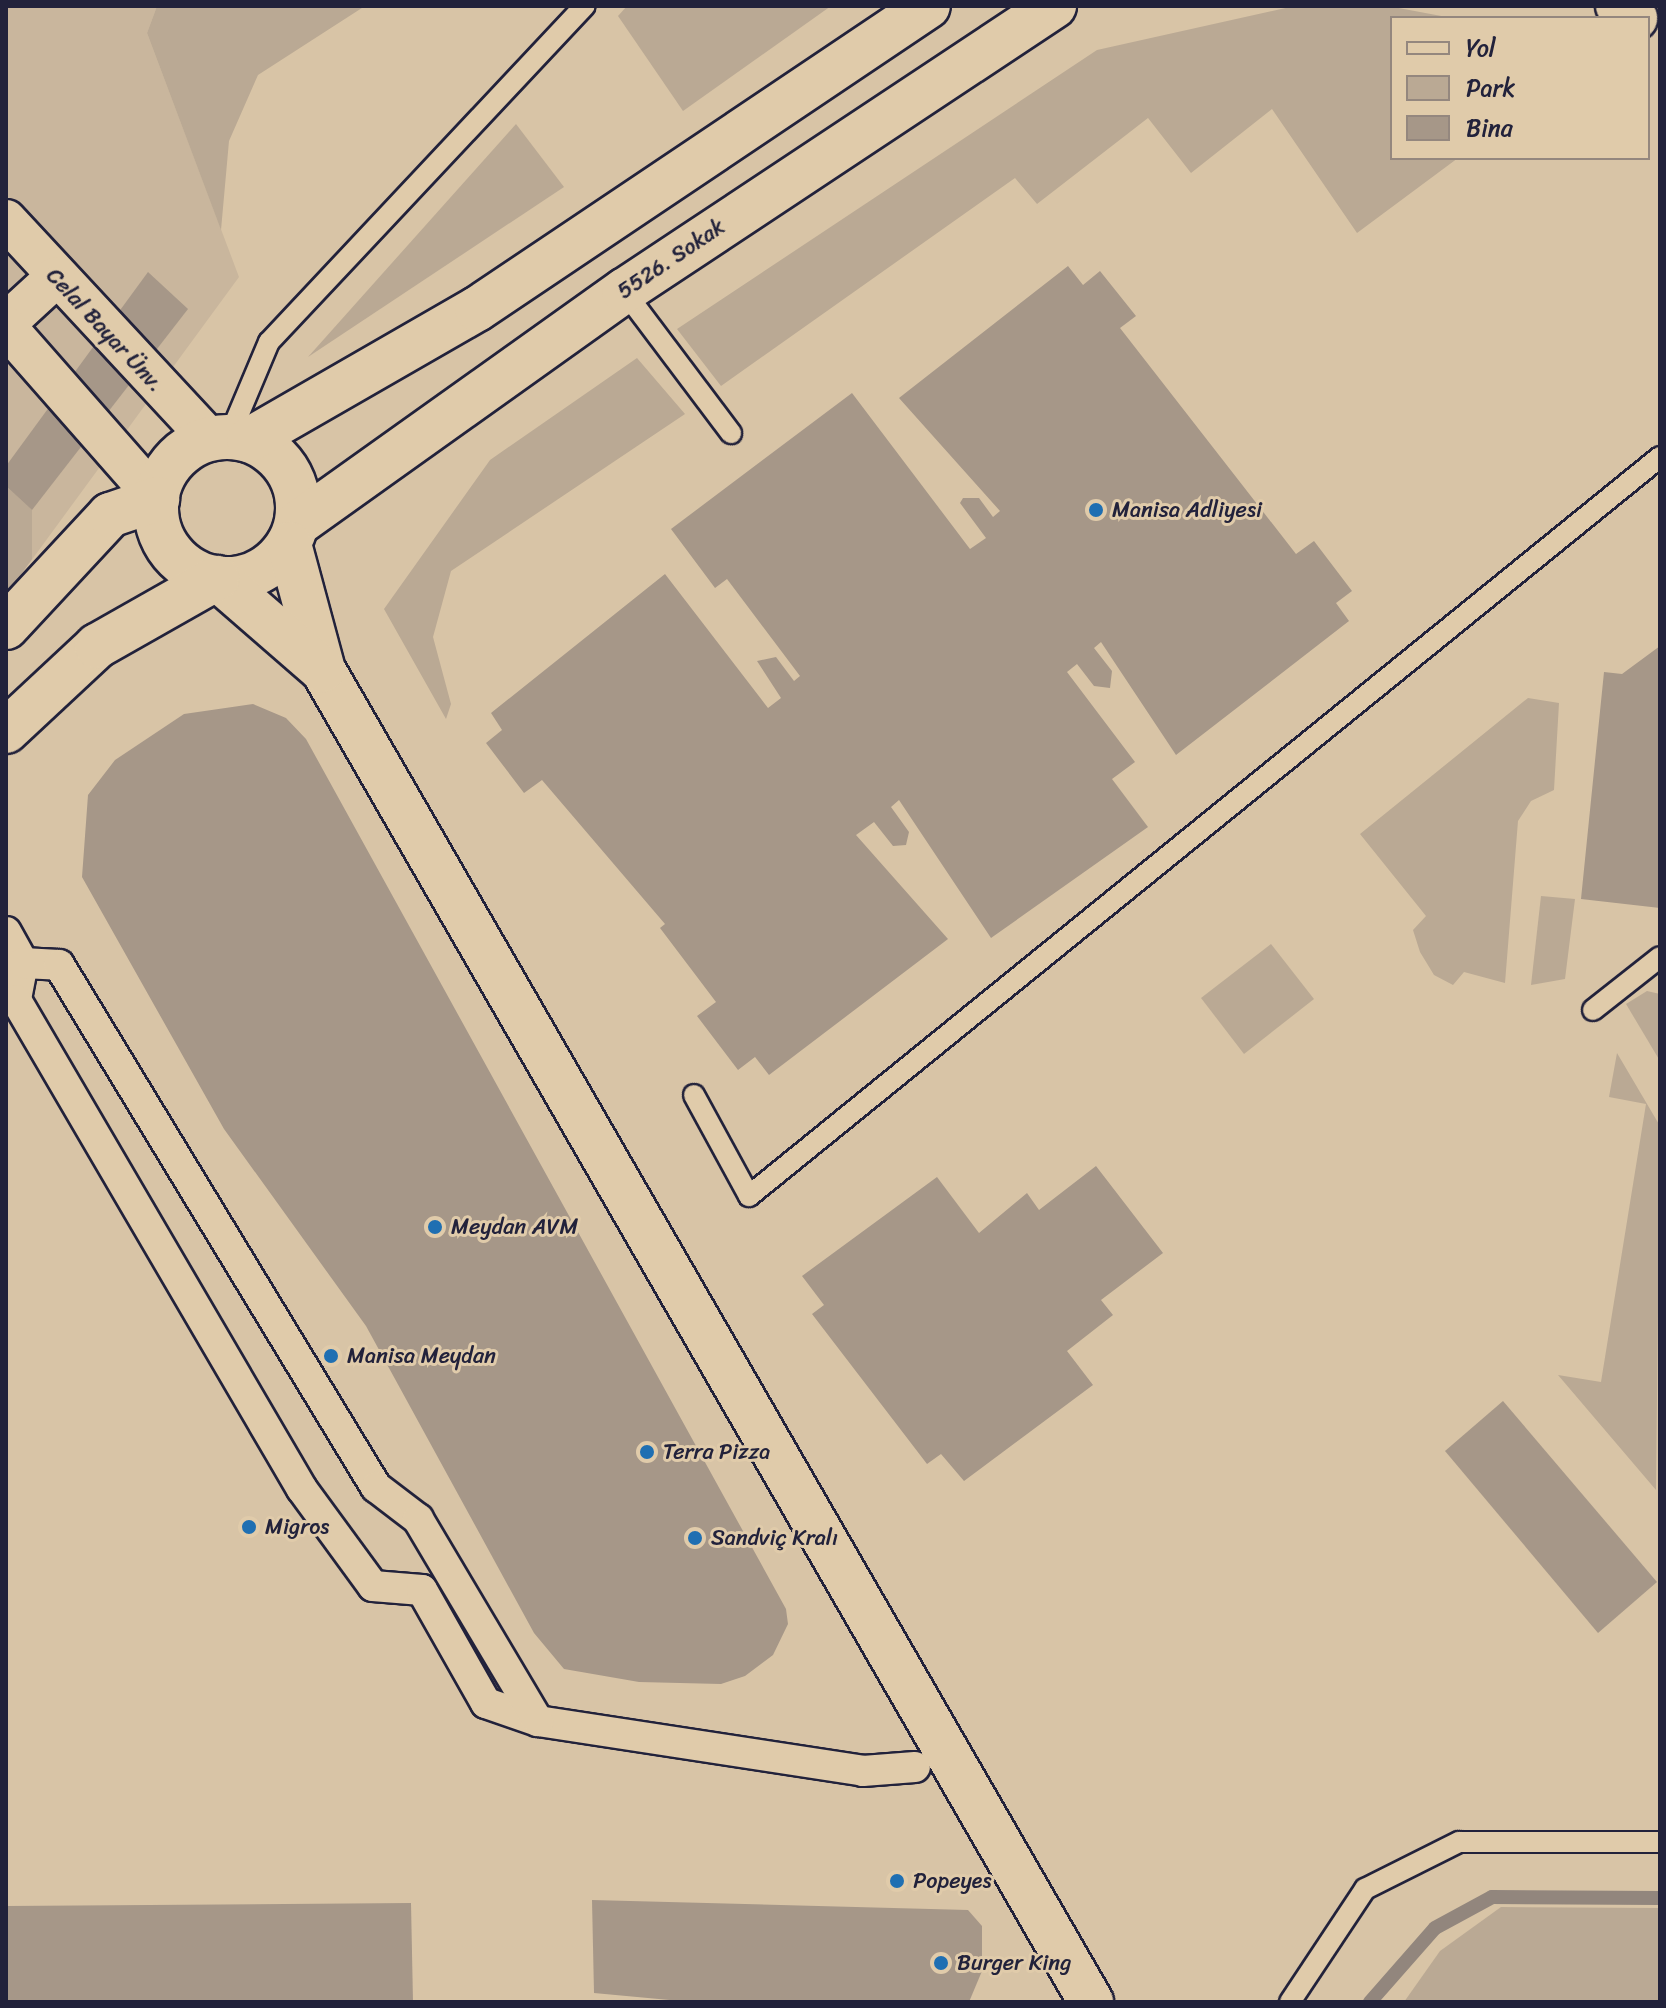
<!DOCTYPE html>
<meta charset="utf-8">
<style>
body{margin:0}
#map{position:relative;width:1666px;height:2008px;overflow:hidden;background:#d8c4a6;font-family:Sriracha,sans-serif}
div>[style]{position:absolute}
.built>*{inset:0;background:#c9b69d}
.green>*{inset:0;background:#baa994}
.stream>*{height:14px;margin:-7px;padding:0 7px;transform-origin:7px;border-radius:7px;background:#92867d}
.building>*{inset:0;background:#a69788}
.roads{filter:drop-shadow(2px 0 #22223b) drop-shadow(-2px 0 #22223b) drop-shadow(0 2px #22223b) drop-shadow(0 -2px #22223b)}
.service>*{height:20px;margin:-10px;padding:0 10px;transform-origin:10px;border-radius:10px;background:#e0cbaa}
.pedestrian>*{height:30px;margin:-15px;padding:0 15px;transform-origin:15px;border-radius:15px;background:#e0cbaa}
.minor>*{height:40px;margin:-20px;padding:0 20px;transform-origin:20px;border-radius:20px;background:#e0cbaa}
.tertiary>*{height:44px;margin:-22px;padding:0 22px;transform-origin:22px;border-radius:22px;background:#e0cbaa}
.tertiary>.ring{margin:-22px;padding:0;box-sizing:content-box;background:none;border:44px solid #e0cbaa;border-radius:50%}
.secondary>*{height:44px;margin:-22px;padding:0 22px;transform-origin:22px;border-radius:22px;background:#e0cbaa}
.dots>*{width:22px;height:22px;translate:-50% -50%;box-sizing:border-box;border:4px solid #e0cbaa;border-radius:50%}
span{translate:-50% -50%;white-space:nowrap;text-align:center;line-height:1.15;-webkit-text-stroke:6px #e0cbaa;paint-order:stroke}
.street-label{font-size:22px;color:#22223b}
.poi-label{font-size:22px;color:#22223b}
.left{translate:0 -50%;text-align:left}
.frame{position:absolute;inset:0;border:8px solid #22223b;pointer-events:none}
.legend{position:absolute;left:1390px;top:16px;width:260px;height:144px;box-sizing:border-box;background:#e0cbaa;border:2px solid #94877e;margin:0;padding:10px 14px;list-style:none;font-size:24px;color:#22223b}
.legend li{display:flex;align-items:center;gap:16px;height:40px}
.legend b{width:40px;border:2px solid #94877e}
</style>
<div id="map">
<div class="built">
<i style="clip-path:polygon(6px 6px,157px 6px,147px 33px,239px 277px,6px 595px)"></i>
</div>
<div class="green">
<i style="clip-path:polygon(157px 6px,365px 6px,258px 75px,229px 141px,221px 230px,147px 33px)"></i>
<i style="clip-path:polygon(627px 6px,831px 6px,683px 111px,618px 16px)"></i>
<i style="clip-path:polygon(1388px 6px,1452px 18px,1392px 18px,1392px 158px,1458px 158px,1357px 233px,1272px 109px,1191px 173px,1148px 118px,1037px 204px,1015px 178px,721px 386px,677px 329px,1097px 50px,1290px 7px)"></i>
<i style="clip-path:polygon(516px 124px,564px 187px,308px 357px)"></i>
<i style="clip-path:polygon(637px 358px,685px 414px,451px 571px,433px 637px,451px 704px,446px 719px,384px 609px,490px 460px)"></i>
<i style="clip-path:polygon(6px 486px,32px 510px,32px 559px,6px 595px)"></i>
<i style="clip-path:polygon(1528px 698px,1559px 703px,1554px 790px,1531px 801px,1518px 821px,1505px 983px,1464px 972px,1453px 985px,1434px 975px,1420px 952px,1413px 930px,1426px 916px,1360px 834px)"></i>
<i style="clip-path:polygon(1541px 896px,1575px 899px,1565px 979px,1531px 985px)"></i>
<i style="clip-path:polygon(1271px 944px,1314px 999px,1244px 1054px,1201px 998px)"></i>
<i style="clip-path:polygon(1647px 991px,1660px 994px,1660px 1061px,1626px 1004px)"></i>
<i style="clip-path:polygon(1617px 1053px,1660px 1126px,1656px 1490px,1558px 1375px,1601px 1382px,1646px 1104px,1609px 1097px)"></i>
<i style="clip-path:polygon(1501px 1907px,1660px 1908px,1660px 2002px,1404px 2002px,1440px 1951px)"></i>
</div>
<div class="stream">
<i style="left:1370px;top:2002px;width:98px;rotate:-48.7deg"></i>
<i style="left:1435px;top:1928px;width:65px;rotate:-28.5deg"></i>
<i style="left:1492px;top:1897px;width:168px;rotate:0.3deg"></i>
</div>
<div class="building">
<i style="clip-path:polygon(1068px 266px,1083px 285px,1100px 271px,1136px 316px,1120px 328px,1296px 554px,1314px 541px,1352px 591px,1336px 603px,1349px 621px,1176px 755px,1101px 642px,1094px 648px,1112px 671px,1110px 688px,1094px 686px,1077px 664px,1067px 672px,1135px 762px,1112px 779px,1148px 827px,991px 938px,899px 800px,891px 807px,909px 832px,906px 845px,893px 846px,874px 822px,856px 835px,948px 939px,769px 1075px,755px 1057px,738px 1070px,697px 1016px,716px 1002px,660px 928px,665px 924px,542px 780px,524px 793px,486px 743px,502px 730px,491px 713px,665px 574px,768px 708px,781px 698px,757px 661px,776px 657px,794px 681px,800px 676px,727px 579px,715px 588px,671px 529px,852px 393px,970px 549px,986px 538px,960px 503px,963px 498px,979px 498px,993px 517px,1000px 511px,899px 398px)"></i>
<i style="clip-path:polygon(148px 272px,188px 309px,32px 510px,6px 486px,6px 466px)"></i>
<i style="clip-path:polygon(1660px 646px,1660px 908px,1581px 899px,1604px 672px,1622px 674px)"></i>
<i style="clip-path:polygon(253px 704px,286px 718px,306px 739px,786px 1609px,788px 1624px,773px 1655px,745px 1676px,721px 1684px,639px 1682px,564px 1669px,534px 1633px,366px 1326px,224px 1129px,82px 877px,88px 795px,115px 760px,184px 714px)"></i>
<i style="clip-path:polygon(1096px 1166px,1163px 1253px,1101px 1300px,1113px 1315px,1067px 1351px,1093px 1385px,964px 1481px,941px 1454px,927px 1464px,812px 1314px,824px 1305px,802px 1276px,937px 1177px,979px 1233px,1027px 1193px,1039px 1210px)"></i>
<i style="clip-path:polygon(1503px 1401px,1657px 1582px,1598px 1633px,1445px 1451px)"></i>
<i style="clip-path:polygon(592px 1900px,968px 1910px,982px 1926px,982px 1971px,969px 2002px,691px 2002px,594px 1993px)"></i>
<i style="clip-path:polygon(411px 1903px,413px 2002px,6px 2002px,6px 1906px)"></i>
</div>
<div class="roads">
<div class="service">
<i style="left:624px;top:291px;width:178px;rotate:53deg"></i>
<i style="left:229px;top:437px;width:103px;rotate:-67.2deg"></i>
<i style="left:269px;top:342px;width:461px;rotate:-46.8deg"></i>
<i style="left:1593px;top:1010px;width:85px;rotate:-38.3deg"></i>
<i style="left:694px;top:1095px;width:115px;rotate:61.4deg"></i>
<i style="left:749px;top:1196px;width:1173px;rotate:-39.05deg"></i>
<i style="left:1290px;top:2002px;width:136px;rotate:-56.4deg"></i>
<i style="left:1365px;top:1889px;width:105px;rotate:-26.6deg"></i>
<i style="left:1459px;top:1842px;width:201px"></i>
</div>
<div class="pedestrian">
<i style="left:6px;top:932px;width:35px;rotate:61deg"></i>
<i style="left:23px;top:963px;width:38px;rotate:101deg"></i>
<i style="left:16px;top:1000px;width:566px;rotate:59.68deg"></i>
<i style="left:302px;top:1489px;width:120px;rotate:53.8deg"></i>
<i style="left:373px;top:1586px;width:49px;rotate:4.7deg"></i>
<i style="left:422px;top:1590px;width:130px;rotate:60.5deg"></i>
<i style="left:486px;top:1703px;width:55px;rotate:19.1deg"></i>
<i style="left:538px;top:1721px;width:329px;rotate:8.7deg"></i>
<i style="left:863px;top:1771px;width:52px;rotate:-4.4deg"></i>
<i style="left:23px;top:963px;width:36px;rotate:3deg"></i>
<i style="left:59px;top:965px;width:611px;rotate:58.73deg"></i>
<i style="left:376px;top:1487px;width:53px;rotate:37.3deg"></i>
<i style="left:418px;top:1519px;width:235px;rotate:59.3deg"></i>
</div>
<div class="minor">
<i style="left:6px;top:220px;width:296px;rotate:47.1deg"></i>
<i style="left:6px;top:323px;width:67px;rotate:-42.6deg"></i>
<i style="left:6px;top:327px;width:229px;rotate:48.7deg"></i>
</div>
<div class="tertiary">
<i class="ring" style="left:156px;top:437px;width:98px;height:98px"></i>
<i style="left:249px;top:440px;width:263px;rotate:-29.9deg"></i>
<i style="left:477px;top:309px;width:543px;rotate:-33.89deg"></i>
<i style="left:297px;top:524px;width:402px;rotate:-35.5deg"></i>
<i style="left:624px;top:291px;width:516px;rotate:-33.54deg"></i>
<i style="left:289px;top:544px;width:131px;rotate:74.9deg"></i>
<i style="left:323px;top:670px;width:1538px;rotate:60.03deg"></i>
<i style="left:217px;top:578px;width:140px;rotate:41deg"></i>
<i style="left:6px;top:627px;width:153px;rotate:-47.1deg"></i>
<i style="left:110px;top:515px;width:50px;rotate:-18.8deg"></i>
<i style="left:6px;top:731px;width:125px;rotate:-43deg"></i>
<i style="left:97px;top:646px;width:138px;rotate:-29.5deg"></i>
</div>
<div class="secondary">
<i style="left:1618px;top:6px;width:21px;rotate:35deg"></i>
</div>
</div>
<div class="dots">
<i style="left:1096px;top:510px;background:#1f6fb2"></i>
<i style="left:435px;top:1227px;background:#1f6fb2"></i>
<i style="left:331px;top:1356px;background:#1f6fb2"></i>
<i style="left:647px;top:1452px;background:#1f6fb2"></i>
<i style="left:249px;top:1527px;background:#1f6fb2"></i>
<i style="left:695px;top:1538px;background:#1f6fb2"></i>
<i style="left:897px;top:1881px;background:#1f6fb2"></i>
<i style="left:941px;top:1963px;background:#1f6fb2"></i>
</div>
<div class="street-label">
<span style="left:671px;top:259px;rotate:-34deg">5526. Sokak</span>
<span style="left:105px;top:330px;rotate:47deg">Celal Bayar Ünv.</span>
</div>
<div class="poi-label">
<span class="left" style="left:1112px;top:510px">Manisa Adliyesi</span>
<span class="left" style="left:451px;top:1227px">Meydan AVM</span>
<span class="left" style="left:347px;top:1356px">Manisa Meydan</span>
<span class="left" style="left:663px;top:1452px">Terra Pizza</span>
<span class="left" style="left:265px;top:1527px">Migros</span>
<span class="left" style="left:711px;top:1538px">Sandviç Kralı</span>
<span class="left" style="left:913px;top:1881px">Popeyes</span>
<span class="left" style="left:957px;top:1963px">Burger King</span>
</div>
<div class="frame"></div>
<ul class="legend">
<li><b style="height:10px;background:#e0cbaa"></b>Yol</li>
<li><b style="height:22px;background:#baa994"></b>Park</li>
<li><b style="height:22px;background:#a69788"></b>Bina</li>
</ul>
</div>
